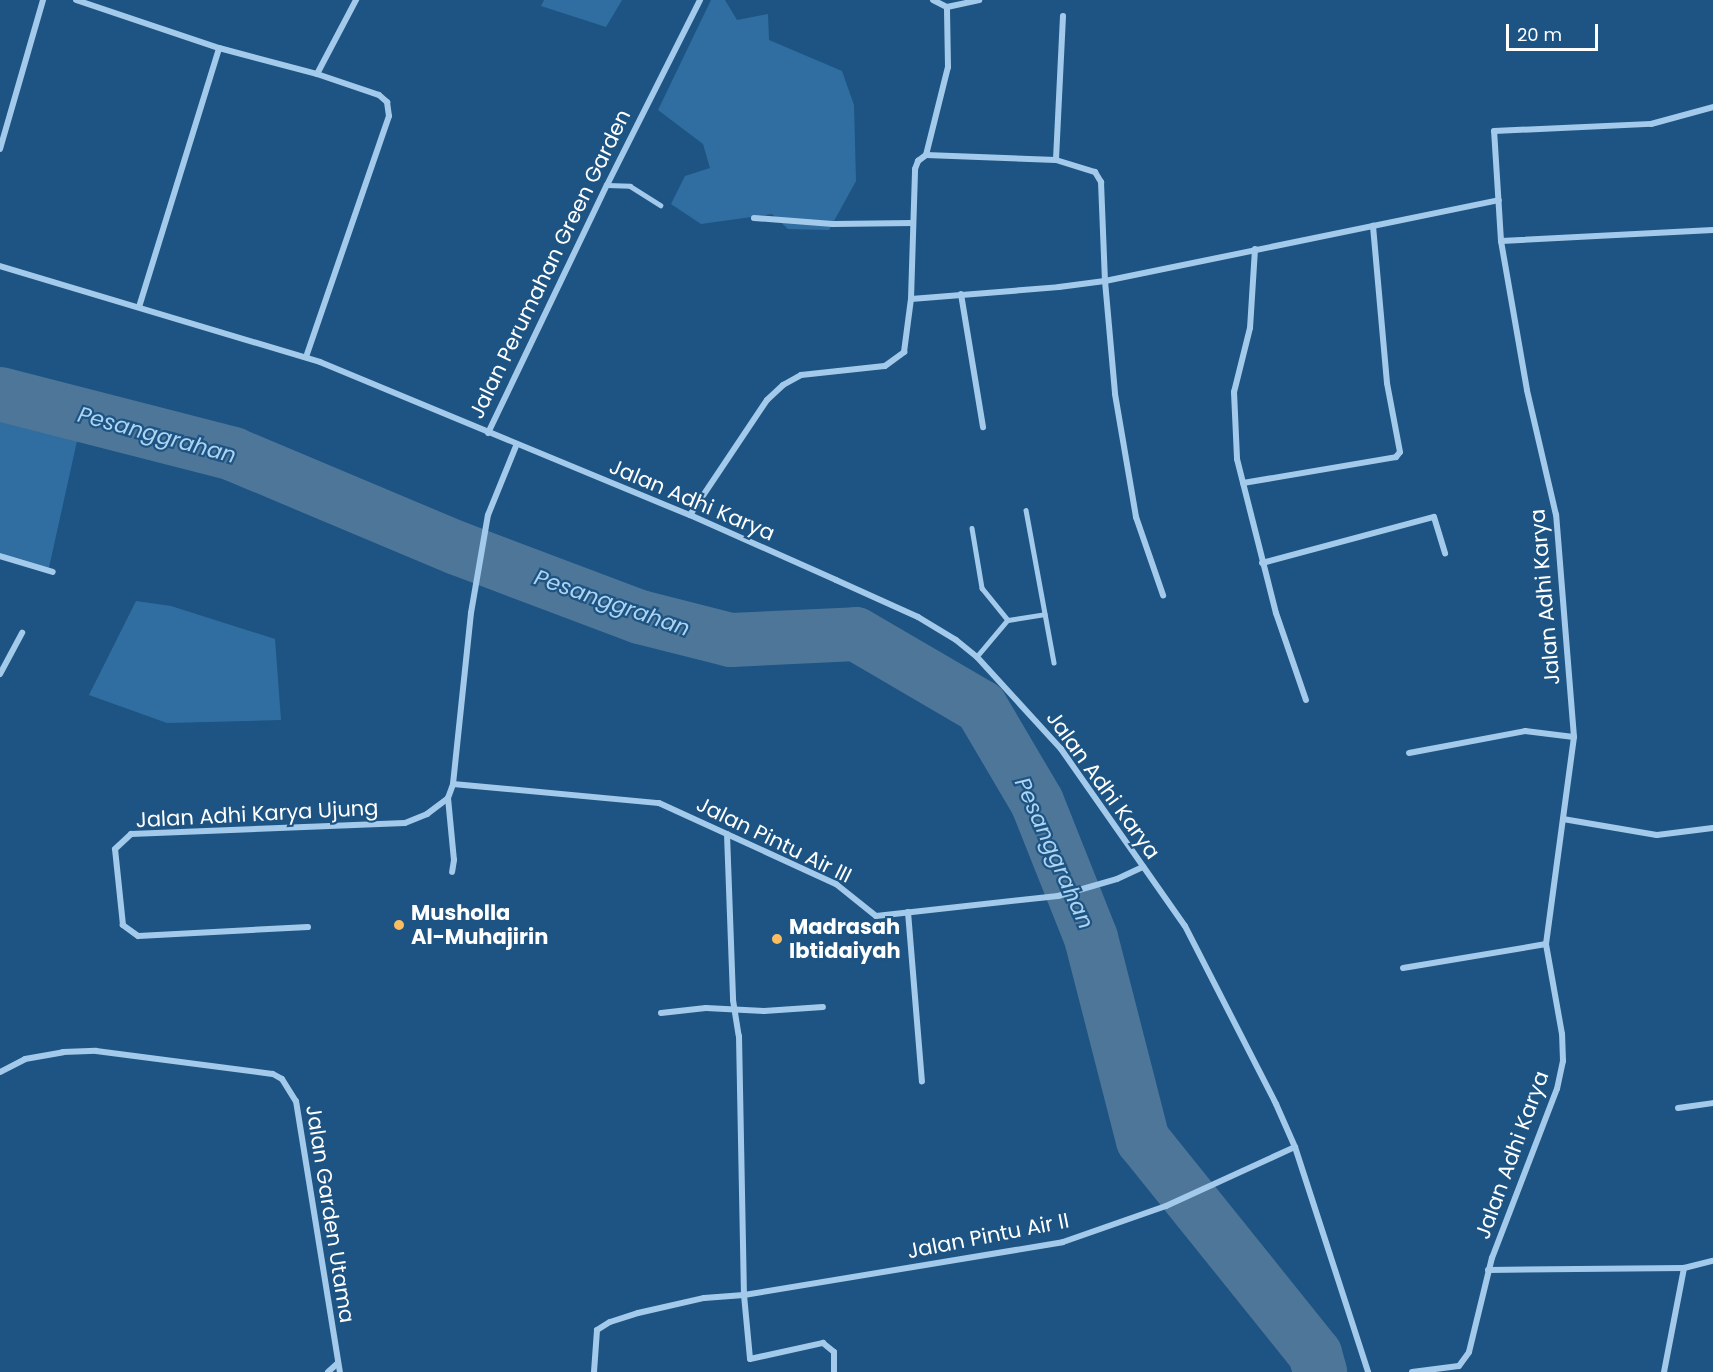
<!DOCTYPE html>
<style>
body{margin:0}
#map{position:relative;width:1713px;height:1372px;overflow:hidden;background:#1d5483;font-family:Poppins,sans-serif}
div>[style]{position:absolute}
.green>*{inset:0;background:#306ea1}
.river>*{height:54px;margin:-27px;padding:0 27px;transform-origin:27px;border-radius:27px;background:#4e7698}
.lane>*{height:4.5px;margin:-2.25px;padding:0 2.25px;transform-origin:2.25px;border-radius:2.25px;background:#a3caea}
.street>*{height:6px;margin:-3px;padding:0 3px;transform-origin:3px;border-radius:3px;background:#a3caea}
.dots>*{width:16px;height:16px;translate:-50% -50%;box-sizing:border-box;border:3px solid #1d5483;border-radius:50%}
span{translate:-50% -50%;white-space:nowrap;text-align:center;line-height:1.15;-webkit-text-stroke:4.5px #1d5483;paint-order:stroke}
.street-label{font-size:21px;color:#fff}
.poi-label{font-size:21px;color:#fff;font-weight:700}
.left{translate:0 -50%;text-align:left}
.water-label{font-size:22px;color:#aed4f1;font-style:italic}
.scale{position:absolute;left:1506px;top:24px;width:92px;height:27px;box-sizing:border-box;border:3px solid #fff;border-top:0;padding-left:8px;font-size:18px;line-height:21px;white-space:nowrap;color:#fff;-webkit-text-stroke:4px #1d5483;paint-order:stroke}
</style>
<div id="map">
<div class="green">
<i style="clip-path:polygon(544px 0,622px 0,606px 27px,541px 6px)"></i>
<i style="clip-path:polygon(711px 0,725px 0,737px 20px,768px 14px,769px 40px,842px 71px,854px 105px,856px 181px,829px 230px,788px 229px,772px 214px,701px 224px,671px 204px,685px 176px,710px 168px,703px 144px,658px 110px)"></i>
<i style="clip-path:polygon(0 411px,79px 432px,48px 572px,0 555px)"></i>
<i style="clip-path:polygon(136px 601px,171px 606px,275px 639px,281px 720px,167px 723px,89px 695px)"></i>
</div>
<div class="river">
<i style="left:0;top:394px;width:241px;rotate:14.4deg"></i>
<i style="left:233px;top:454px;width:243px;rotate:22.8deg"></i>
<i style="left:457px;top:548px;width:196px;rotate:20.7deg"></i>
<i style="left:640px;top:617px;width:94px;rotate:14.2deg"></i>
<i style="left:731px;top:640px;width:125px;rotate:-2.7deg"></i>
<i style="left:856px;top:634px;width:145px;rotate:30.3deg"></i>
<i style="left:981px;top:707px;width:110px;rotate:59.5deg"></i>
<i style="left:1037px;top:802px;width:146px;rotate:68.3deg"></i>
<i style="left:1091px;top:938px;width:209px;rotate:75.6deg"></i>
<i style="left:1143px;top:1140px;width:275px;rotate:51.2deg"></i>
<i style="left:1315px;top:1354px;width:19px;rotate:74deg"></i>
</div>
<div class="lane">
<i style="left:607px;top:185px;width:23px;rotate:2deg"></i>
<i style="left:630px;top:186px;width:36px;rotate:32deg"></i>
<i style="left:1026px;top:510px;width:155px;rotate:79.6deg"></i>
<i style="left:972px;top:528px;width:61px;rotate:80.5deg"></i>
<i style="left:982px;top:588px;width:41px;rotate:50.9deg"></i>
<i style="left:1008px;top:620px;width:48px;rotate:130deg"></i>
<i style="left:1008px;top:620px;width:37px;rotate:-9deg"></i>
</div>
<div class="street">
<i style="left:76px;top:0;width:151px;rotate:18.6deg"></i>
<i style="left:219px;top:48px;width:101px;rotate:14.9deg"></i>
<i style="left:317px;top:74px;width:65px;rotate:18.7deg"></i>
<i style="left:379px;top:95px;width:11px;rotate:41deg"></i>
<i style="left:387px;top:102px;width:14px;rotate:82deg"></i>
<i style="left:389px;top:116px;width:255px;rotate:109deg"></i>
<i style="left:933px;top:0;width:16px;rotate:27deg"></i>
<i style="left:947px;top:7px;width:33px;rotate:-12deg"></i>
<i style="left:1063px;top:16px;width:144px;rotate:92.8deg"></i>
<i style="left:1056px;top:160px;width:41px;rotate:17.1deg"></i>
<i style="left:1095px;top:172px;width:12px;rotate:59deg"></i>
<i style="left:1101px;top:182px;width:99px;rotate:87.7deg"></i>
<i style="left:1105px;top:281px;width:113px;rotate:84.9deg"></i>
<i style="left:1115px;top:394px;width:125px;rotate:80.3deg"></i>
<i style="left:1136px;top:517px;width:83px;rotate:70.9deg"></i>
<i style="left:317px;top:74px;width:84px;rotate:-62.2deg"></i>
<i style="left:0;top:149px;width:155px;rotate:-73.9deg"></i>
<i style="left:926px;top:155px;width:91px;rotate:-76deg"></i>
<i style="left:948px;top:67px;width:60px;rotate:-91deg"></i>
<i style="left:754px;top:218px;width:79px;rotate:4.3deg"></i>
<i style="left:833px;top:224px;width:80px;rotate:-0.7deg"></i>
<i style="left:1501px;top:241px;width:212px;rotate:-3deg"></i>
<i style="left:1255px;top:249px;width:79px;rotate:93.6deg"></i>
<i style="left:1250px;top:328px;width:66px;rotate:104deg"></i>
<i style="left:1234px;top:392px;width:67px;rotate:87.4deg"></i>
<i style="left:1237px;top:459px;width:159px;rotate:75.8deg"></i>
<i style="left:1276px;top:613px;width:92px;rotate:71deg"></i>
<i style="left:0;top:266px;width:334px;rotate:16.7deg"></i>
<i style="left:320px;top:362px;width:400px;rotate:22.5deg"></i>
<i style="left:690px;top:515px;width:160px;rotate:24deg"></i>
<i style="left:836px;top:580px;width:90px;rotate:24.3deg"></i>
<i style="left:918px;top:617px;width:44px;rotate:31.2deg"></i>
<i style="left:956px;top:640px;width:27px;rotate:39deg"></i>
<i style="left:977px;top:657px;width:125px;rotate:47.6deg"></i>
<i style="left:1061px;top:749px;width:216px;rotate:55deg"></i>
<i style="left:1185px;top:926px;width:200px;rotate:62.9deg"></i>
<i style="left:1276px;top:1104px;width:47px;rotate:66.2deg"></i>
<i style="left:1295px;top:1147px;width:237px;rotate:72deg"></i>
<i style="left:961px;top:294px;width:135px;rotate:80.6deg"></i>
<i style="left:911px;top:299px;width:148px;rotate:-4.6deg"></i>
<i style="left:1059px;top:287px;width:46px;rotate:-7.4deg"></i>
<i style="left:1105px;top:281px;width:402px;rotate:-11.6deg"></i>
<i style="left:139px;top:307px;width:271px;rotate:-72.8deg"></i>
<i style="left:488px;top:433px;width:275px;rotate:-64.4deg"></i>
<i style="left:607px;top:185px;width:207px;rotate:-63.3deg"></i>
<i style="left:1243px;top:483px;width:155px;rotate:-9.6deg"></i>
<i style="left:1396px;top:457px;width:6px;rotate:-51deg"></i>
<i style="left:1400px;top:452px;width:70px;rotate:-100.7deg"></i>
<i style="left:1387px;top:383px;width:158px;rotate:-95.1deg"></i>
<i style="left:690px;top:515px;width:138px;rotate:-56.2deg"></i>
<i style="left:767px;top:400px;width:22px;rotate:-43deg"></i>
<i style="left:783px;top:385px;width:21px;rotate:-29deg"></i>
<i style="left:801px;top:375px;width:84px;rotate:-6.1deg"></i>
<i style="left:885px;top:366px;width:24px;rotate:-36deg"></i>
<i style="left:904px;top:352px;width:53px;rotate:-82.5deg"></i>
<i style="left:911px;top:299px;width:130px;rotate:-88.2deg"></i>
<i style="left:915px;top:169px;width:9px;rotate:-69deg"></i>
<i style="left:918px;top:161px;width:10px;rotate:-37deg"></i>
<i style="left:926px;top:155px;width:130px;rotate:2.2deg"></i>
<i style="left:0;top:556px;width:55px;rotate:16.8deg"></i>
<i style="left:1262px;top:563px;width:178px;rotate:-15deg"></i>
<i style="left:1434px;top:517px;width:38px;rotate:73deg"></i>
<i style="left:0;top:674px;width:47px;rotate:-61.8deg"></i>
<i style="left:1409px;top:753px;width:118px;rotate:-10.7deg"></i>
<i style="left:1525px;top:731px;width:49px;rotate:7deg"></i>
<i style="left:453px;top:784px;width:207px;rotate:5.3deg"></i>
<i style="left:659px;top:803px;width:195px;rotate:24.6deg"></i>
<i style="left:836px;top:884px;width:51px;rotate:38.7deg"></i>
<i style="left:876px;top:916px;width:183px;rotate:-6.3deg"></i>
<i style="left:1058px;top:896px;width:61px;rotate:-16.1deg"></i>
<i style="left:1117px;top:879px;width:29px;rotate:-25deg"></i>
<i style="left:448px;top:798px;width:62px;rotate:84.5deg"></i>
<i style="left:454px;top:860px;width:12px;rotate:99deg"></i>
<i style="left:1563px;top:819px;width:95px;rotate:9.7deg"></i>
<i style="left:1657px;top:835px;width:56px;rotate:-7.1deg"></i>
<i style="left:727px;top:834px;width:166px;rotate:87.9deg"></i>
<i style="left:733px;top:1000px;width:36px;rotate:81deg"></i>
<i style="left:739px;top:1036px;width:259px;rotate:88.9deg"></i>
<i style="left:744px;top:1295px;width:64px;rotate:84.6deg"></i>
<i style="left:750px;top:1359px;width:75px;rotate:-12.4deg"></i>
<i style="left:823px;top:1343px;width:14px;rotate:39deg"></i>
<i style="left:834px;top:1352px;width:20px;rotate:90deg"></i>
<i style="left:908px;top:912px;width:170px;rotate:85.3deg"></i>
<i style="left:308px;top:927px;width:170px;rotate:177deg"></i>
<i style="left:138px;top:936px;width:19px;rotate:-144deg"></i>
<i style="left:123px;top:925px;width:76px;rotate:-96deg"></i>
<i style="left:115px;top:849px;width:22px;rotate:-43deg"></i>
<i style="left:131px;top:834px;width:274px;rotate:-2.3deg"></i>
<i style="left:405px;top:823px;width:24px;rotate:-22deg"></i>
<i style="left:427px;top:814px;width:26px;rotate:-37deg"></i>
<i style="left:448px;top:798px;width:15px;rotate:-70deg"></i>
<i style="left:453px;top:784px;width:172px;rotate:-84deg"></i>
<i style="left:471px;top:613px;width:99px;rotate:-80.2deg"></i>
<i style="left:488px;top:515px;width:74px;rotate:-67.9deg"></i>
<i style="left:1403px;top:968px;width:145px;rotate:-9.5deg"></i>
<i style="left:661px;top:1013px;width:45px;rotate:-6.3deg"></i>
<i style="left:706px;top:1008px;width:58px;rotate:3deg"></i>
<i style="left:764px;top:1011px;width:59px;rotate:-3.9deg"></i>
<i style="left:0;top:1072px;width:28px;rotate:-27deg"></i>
<i style="left:25px;top:1059px;width:39px;rotate:-10deg"></i>
<i style="left:63px;top:1052px;width:33px;rotate:-2deg"></i>
<i style="left:96px;top:1051px;width:178px;rotate:7.4deg"></i>
<i style="left:273px;top:1074px;width:10px;rotate:29deg"></i>
<i style="left:282px;top:1079px;width:26px;rotate:58deg"></i>
<i style="left:296px;top:1101px;width:275px;rotate:80.8deg"></i>
<i style="left:1678px;top:1108px;width:35px;rotate:-8deg"></i>
<i style="left:1488px;top:1270px;width:196px;rotate:-0.6deg"></i>
<i style="left:1684px;top:1268px;width:30px;rotate:-14deg"></i>
<i style="left:328px;top:1372px;width:13px;rotate:-42deg"></i>
<i style="left:594px;top:1372px;width:42px;rotate:-85.9deg"></i>
<i style="left:597px;top:1330px;width:15px;rotate:-32deg"></i>
<i style="left:610px;top:1322px;width:29px;rotate:-18deg"></i>
<i style="left:638px;top:1313px;width:68px;rotate:-12.8deg"></i>
<i style="left:704px;top:1298px;width:40px;rotate:-4.3deg"></i>
<i style="left:744px;top:1295px;width:323px;rotate:-9.4deg"></i>
<i style="left:1063px;top:1242px;width:109px;rotate:-19.3deg"></i>
<i style="left:1166px;top:1206px;width:142px;rotate:-24.6deg"></i>
<i style="left:1412px;top:1372px;width:47px;rotate:-7.3deg"></i>
<i style="left:1459px;top:1366px;width:17px;rotate:-54deg"></i>
<i style="left:1469px;top:1352px;width:97px;rotate:-76.3deg"></i>
<i style="left:1492px;top:1258px;width:181px;rotate:-69deg"></i>
<i style="left:1557px;top:1089px;width:29px;rotate:-78deg"></i>
<i style="left:1563px;top:1061px;width:27px;rotate:-92deg"></i>
<i style="left:1562px;top:1034px;width:91px;rotate:-100.1deg"></i>
<i style="left:1546px;top:944px;width:209px;rotate:-82.3deg"></i>
<i style="left:1574px;top:737px;width:223px;rotate:-94.6deg"></i>
<i style="left:1556px;top:515px;width:128px;rotate:-103.1deg"></i>
<i style="left:1527px;top:390px;width:151px;rotate:-99.9deg"></i>
<i style="left:1501px;top:241px;width:110px;rotate:-93.6deg"></i>
<i style="left:1494px;top:131px;width:157px;rotate:-2.6deg"></i>
<i style="left:1651px;top:124px;width:64px;rotate:-15.3deg"></i>
<i style="left:1664px;top:1372px;width:106px;rotate:-79.1deg"></i>
</div>
<div class="dots">
<i style="left:399px;top:925px;background:#fabe61"></i>
<i style="left:777px;top:939px;background:#fabe61"></i>
</div>
<div class="street-label">
<span style="left:550px;top:264px;rotate:-64deg">Jalan Perumahan Green Garden</span>
<span style="left:692px;top:500px;rotate:23deg">Jalan Adhi Karya</span>
<span style="left:1545px;top:597px;rotate:-95deg">Jalan Adhi Karya</span>
<span style="left:1103px;top:785px;rotate:54deg">Jalan Adhi Karya</span>
<span style="left:257px;top:814px;rotate:-3deg">Jalan Adhi Karya Ujung</span>
<span style="left:774px;top:840px;rotate:26deg">Jalan Pintu Air III</span>
<span style="left:1512px;top:1155px;rotate:-70deg">Jalan Adhi Karya</span>
<span style="left:330px;top:1214px;rotate:81deg">Jalan Garden Utama</span>
<span style="left:988px;top:1236px;rotate:-11deg">Jalan Pintu Air II</span>
</div>
<div class="poi-label">
<span class="left" style="left:411px;top:925px">Musholla<br>Al-Muhajirin</span>
<span class="left" style="left:789px;top:939px">Madrasah<br>Ibtidaiyah</span>
</div>
<div class="water-label">
<span style="left:157px;top:435px;rotate:15deg">Pesanggrahan</span>
<span style="left:612px;top:603px;rotate:19deg">Pesanggrahan</span>
<span style="left:1054px;top:853px;rotate:66deg">Pesanggrahan</span>
</div>
<div class="scale">20 m</div>
</div>
